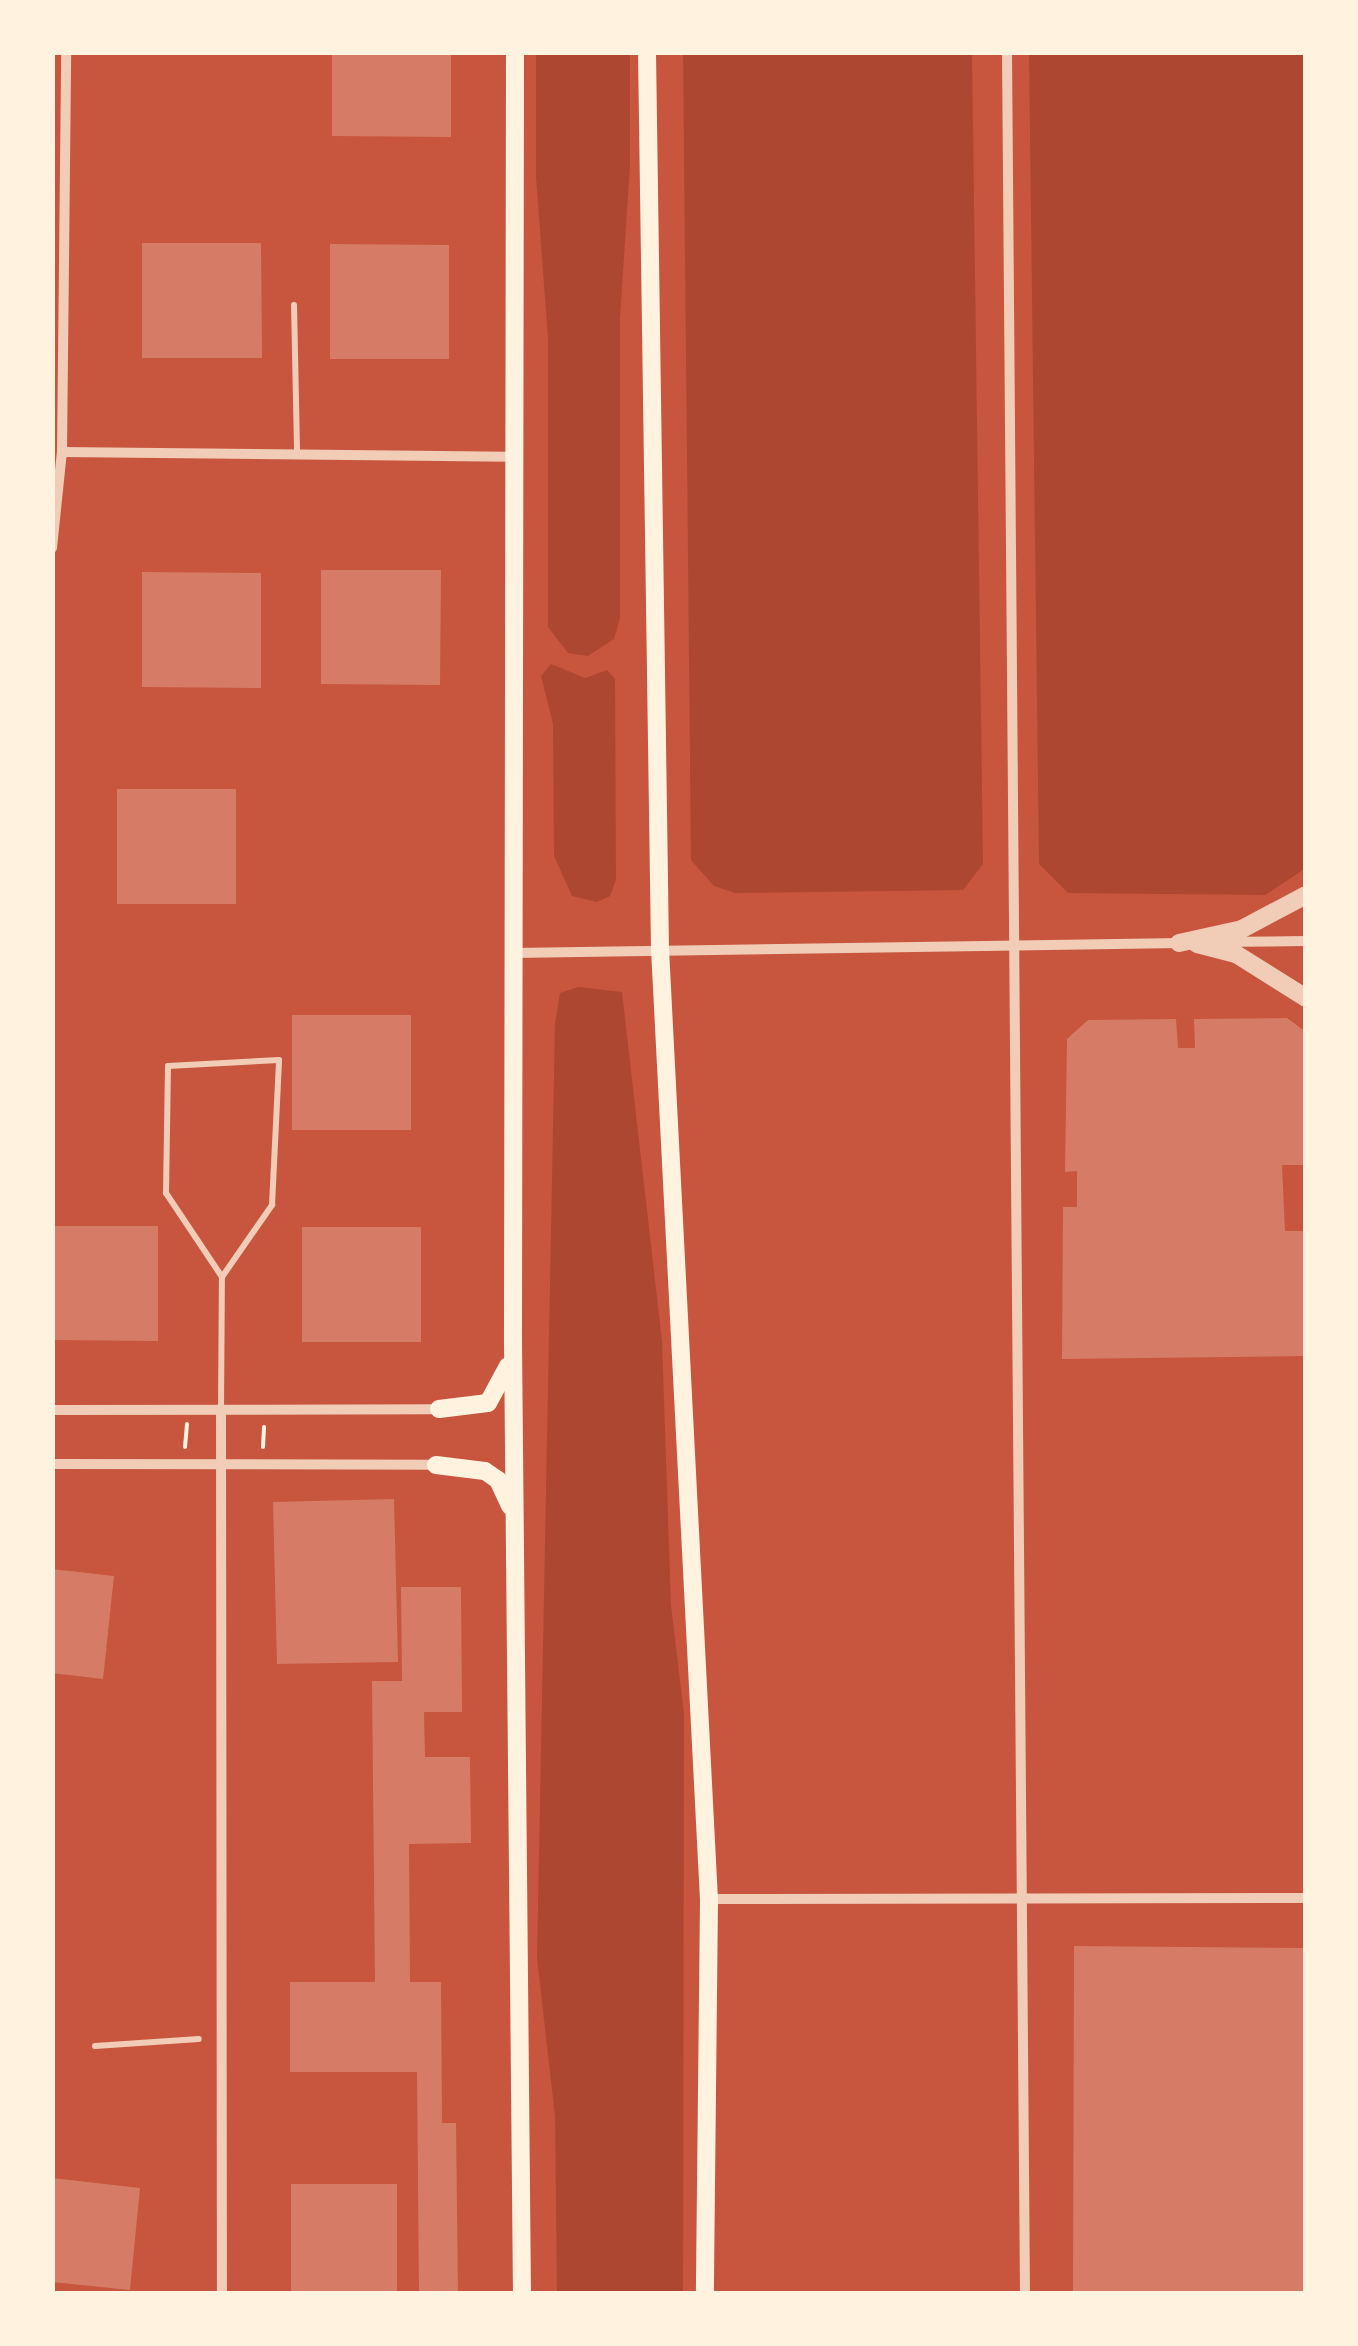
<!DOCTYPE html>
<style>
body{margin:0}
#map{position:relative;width:1358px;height:2346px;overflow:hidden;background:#c8553d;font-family:"Fira Sans Condensed",sans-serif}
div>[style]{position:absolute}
.green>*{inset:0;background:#ae4732}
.building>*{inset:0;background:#d67c66}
.path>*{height:4px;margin:-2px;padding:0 2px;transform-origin:2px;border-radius:2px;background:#fff3e0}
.service>*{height:6px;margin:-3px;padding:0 3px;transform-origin:3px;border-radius:3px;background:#f1ccb7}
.minor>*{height:10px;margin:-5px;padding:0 5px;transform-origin:5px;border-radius:5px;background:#f1ccb7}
.tertiary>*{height:18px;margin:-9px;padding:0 9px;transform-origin:9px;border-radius:9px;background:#f1ccb7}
.secondary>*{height:18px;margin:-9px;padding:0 9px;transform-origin:9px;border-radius:9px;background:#fff3e0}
span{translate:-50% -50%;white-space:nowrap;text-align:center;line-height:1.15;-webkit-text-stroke:8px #fff3e0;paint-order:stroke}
.frame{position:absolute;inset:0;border:55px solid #fff3e0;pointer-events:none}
</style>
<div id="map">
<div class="green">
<i style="clip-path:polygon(536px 53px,630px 53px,630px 165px,620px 318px,620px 618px,614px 639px,588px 656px,568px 653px,548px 627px,548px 338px,536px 177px)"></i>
<i style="clip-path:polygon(683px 53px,972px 53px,983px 864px,963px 890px,735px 893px,714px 886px,691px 860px)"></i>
<i style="clip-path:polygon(1029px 53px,1305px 53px,1306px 868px,1265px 895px,1068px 893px,1039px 864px)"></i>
<i style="clip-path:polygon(551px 664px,585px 678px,607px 670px,615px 679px,616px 880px,610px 896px,597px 902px,572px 896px,554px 856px,553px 724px,541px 676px)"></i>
<i style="clip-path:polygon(578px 987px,622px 992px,662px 1341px,671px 1605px,684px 1714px,683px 2293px,557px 2293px,555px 2116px,537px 1958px,555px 1024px,560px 993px)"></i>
</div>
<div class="building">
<i style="clip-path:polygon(332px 52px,451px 52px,451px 137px,332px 136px)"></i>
<i style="clip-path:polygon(142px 243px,261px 243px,262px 358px,142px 358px)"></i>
<i style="clip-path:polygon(330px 244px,449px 245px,449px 359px,330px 359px)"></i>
<i style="clip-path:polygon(321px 570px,441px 570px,440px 685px,321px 684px)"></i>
<i style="clip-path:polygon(142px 572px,261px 573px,261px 688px,142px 687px)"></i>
<i style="clip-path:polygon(117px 789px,236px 789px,236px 904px,117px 904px)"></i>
<i style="clip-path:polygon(292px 1015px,411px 1015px,411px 1130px,292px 1130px)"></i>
<i style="clip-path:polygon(1287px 1018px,1306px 1032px,1306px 1165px,1282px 1165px,1285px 1231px,1306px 1231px,1306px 1356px,1062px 1359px,1063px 1207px,1077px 1207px,1077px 1171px,1065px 1172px,1067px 1039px,1088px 1020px,1176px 1019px,1178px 1048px,1195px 1048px,1194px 1019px)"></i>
<i style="clip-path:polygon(52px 1226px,158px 1226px,158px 1341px,52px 1340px)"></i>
<i style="clip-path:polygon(302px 1227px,421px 1227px,421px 1342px,302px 1342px)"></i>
<i style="clip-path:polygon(394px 1499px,398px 1662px,277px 1664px,273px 1502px)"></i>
<i style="clip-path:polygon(52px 1569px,114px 1576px,103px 1679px,52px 1673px)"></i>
<i style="clip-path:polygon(401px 1587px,461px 1587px,462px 1712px,424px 1712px,425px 1757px,470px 1757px,471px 1843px,409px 1844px,410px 1982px,441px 1982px,442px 2123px,456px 2123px,458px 2294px,419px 2294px,417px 2072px,290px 2072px,290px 1982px,375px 1982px,372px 1681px,402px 1681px)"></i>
<i style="clip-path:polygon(1074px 1946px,1306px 1948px,1305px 2294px,1073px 2294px)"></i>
<i style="clip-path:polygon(52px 2178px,140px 2188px,130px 2290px,52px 2282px)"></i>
<i style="clip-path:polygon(291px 2184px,397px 2184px,397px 2294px,291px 2294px)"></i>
</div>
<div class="path">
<i style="left:185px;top:1447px;width:23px;rotate:-85deg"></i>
<i style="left:263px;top:1447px;width:20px;rotate:-87deg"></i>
</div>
<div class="service">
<i style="left:294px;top:305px;width:149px;rotate:88.8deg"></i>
<i style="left:221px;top:1409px;width:132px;rotate:-89.6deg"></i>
<i style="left:222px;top:1277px;width:88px;rotate:-55.2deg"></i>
<i style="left:272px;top:1205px;width:145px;rotate:-87.2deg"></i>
<i style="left:279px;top:1060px;width:111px;rotate:176.9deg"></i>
<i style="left:168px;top:1066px;width:127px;rotate:90.9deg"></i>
<i style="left:166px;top:1193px;width:101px;rotate:56.3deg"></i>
<i style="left:95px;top:2046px;width:104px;rotate:-3.9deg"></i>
</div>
<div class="minor">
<i style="left:1007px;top:52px;width:2242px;rotate:89.54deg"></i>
<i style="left:62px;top:452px;width:453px;rotate:0.6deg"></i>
<i style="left:52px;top:548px;width:97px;rotate:-84.1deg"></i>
<i style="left:62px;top:452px;width:400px;rotate:-89.4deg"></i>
<i style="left:1214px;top:942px;width:92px;rotate:-0.6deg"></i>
<i style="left:513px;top:953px;width:669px;rotate:-0.86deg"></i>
<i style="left:52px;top:1410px;width:387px;rotate:-0.1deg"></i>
<i style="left:221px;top:1410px;width:884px;rotate:89.94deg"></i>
<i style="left:52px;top:1464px;width:384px;rotate:0.1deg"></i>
<i style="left:709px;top:1899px;width:597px;rotate:-0.1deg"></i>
</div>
<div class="tertiary">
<i style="left:1179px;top:943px;width:65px;rotate:-12.5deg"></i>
<i style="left:1242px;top:929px;width:72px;rotate:-28deg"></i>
<i style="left:1197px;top:944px;width:40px;rotate:14.4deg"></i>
<i style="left:1236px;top:954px;width:83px;rotate:32.2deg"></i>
</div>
<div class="secondary">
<i style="left:515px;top:52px;width:1289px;rotate:90.09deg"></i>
<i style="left:513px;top:1341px;width:953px;rotate:89.46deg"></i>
<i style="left:647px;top:52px;width:897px;rotate:89.17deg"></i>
<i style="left:660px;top:949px;width:951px;rotate:87.05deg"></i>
<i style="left:709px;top:1899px;width:395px;rotate:90.6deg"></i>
<i style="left:439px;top:1409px;width:49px;rotate:-7deg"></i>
<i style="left:488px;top:1403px;width:42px;rotate:-61.6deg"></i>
<i style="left:436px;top:1465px;width:49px;rotate:7deg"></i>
<i style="left:485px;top:1471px;width:16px;rotate:35deg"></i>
<i style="left:498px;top:1480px;width:29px;rotate:65deg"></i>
</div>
<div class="frame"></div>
</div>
